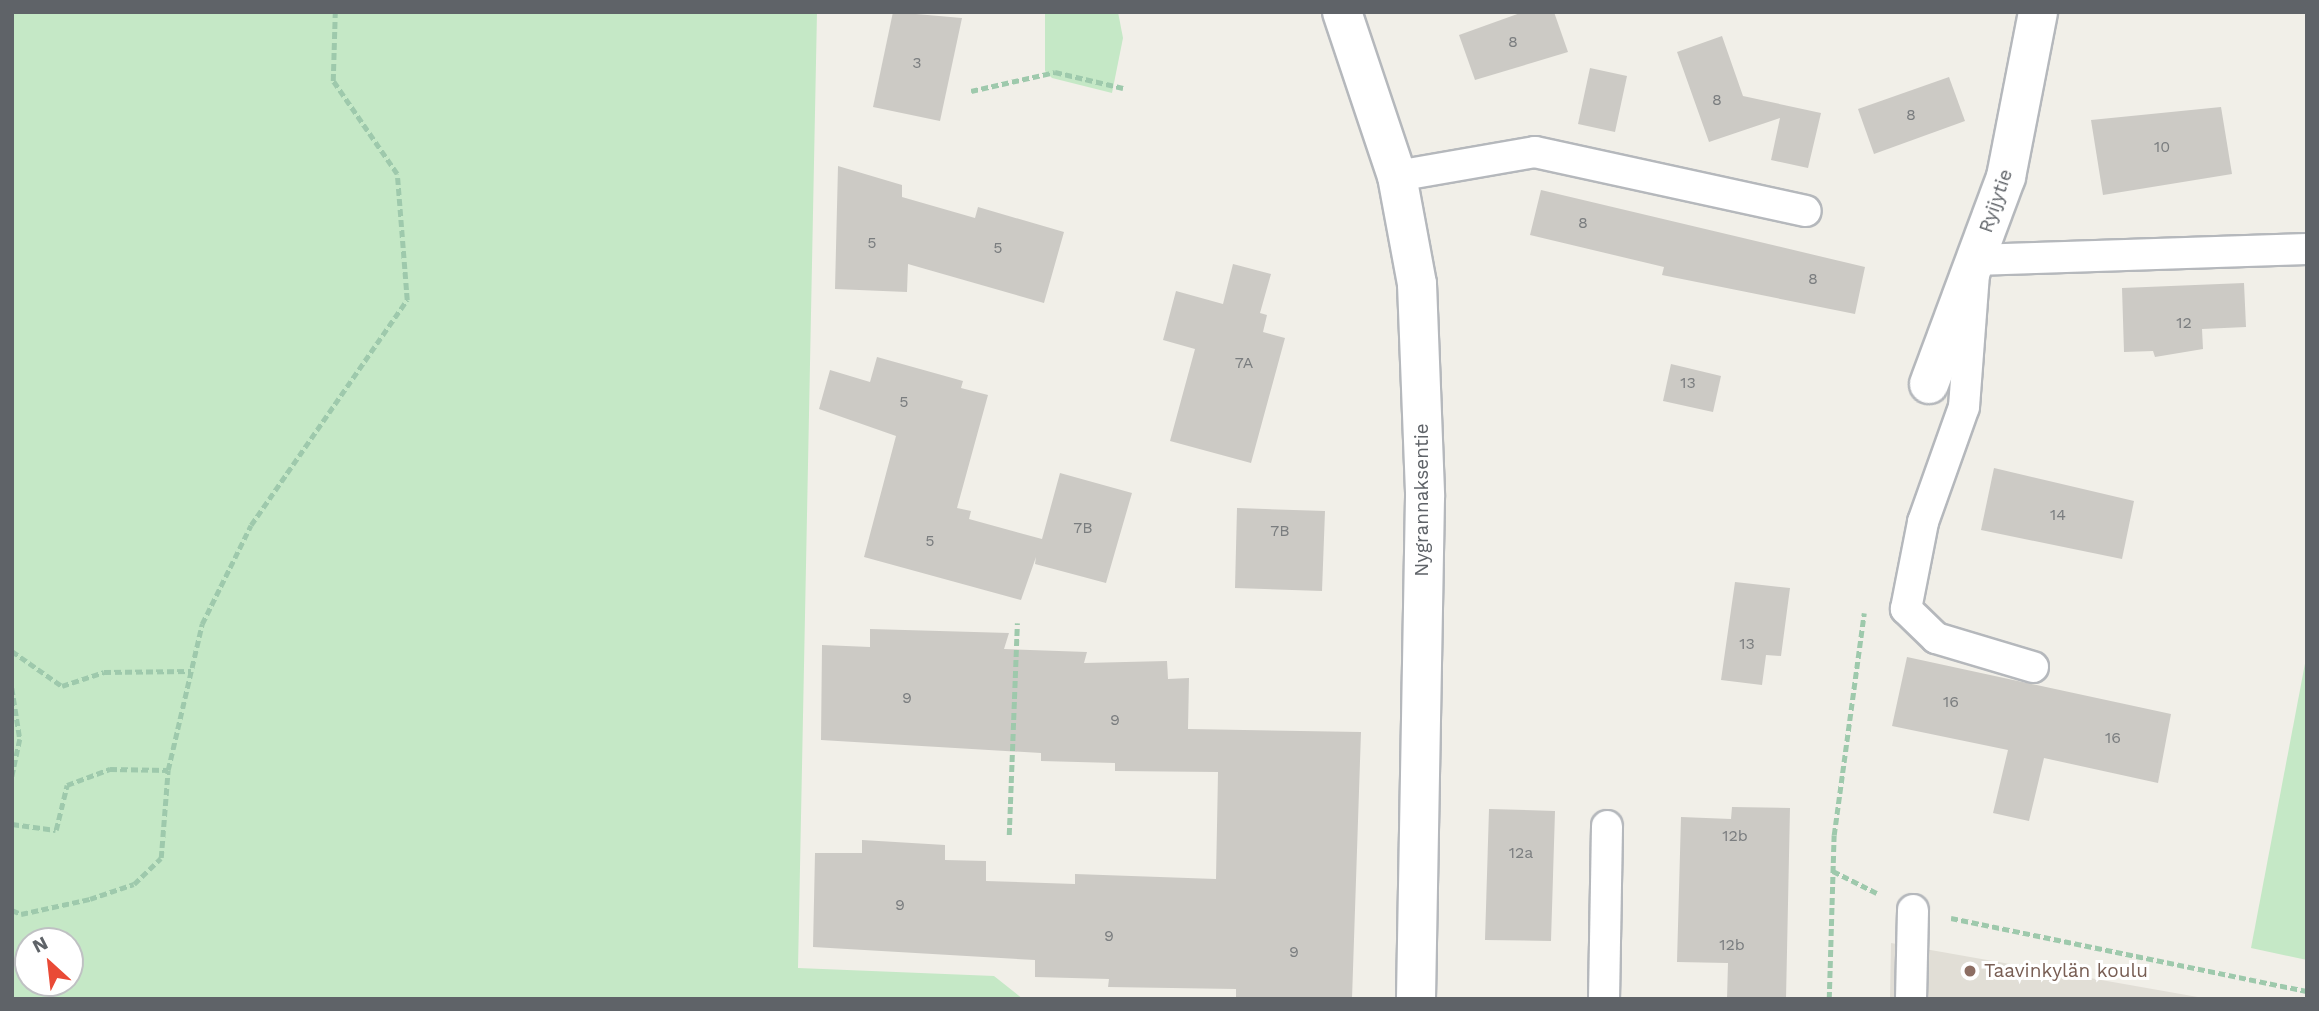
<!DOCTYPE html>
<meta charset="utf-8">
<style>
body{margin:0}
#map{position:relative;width:2319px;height:1011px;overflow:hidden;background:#f1efe8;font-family:"Work Sans",sans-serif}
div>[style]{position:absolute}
.education>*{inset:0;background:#e1ded6}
.green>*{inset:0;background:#c5e8c6}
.building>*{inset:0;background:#cccac5}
.path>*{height:4.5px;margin-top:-2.25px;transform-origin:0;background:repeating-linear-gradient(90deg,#9ec9ac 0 7px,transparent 0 10.5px)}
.roads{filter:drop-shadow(2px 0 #b5b8bc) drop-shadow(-2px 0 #b5b8bc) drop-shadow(0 2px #b5b8bc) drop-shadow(0 -2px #b5b8bc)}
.lane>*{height:30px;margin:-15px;padding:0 15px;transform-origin:15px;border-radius:15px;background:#fff}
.street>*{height:38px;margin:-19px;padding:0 19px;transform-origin:19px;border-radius:19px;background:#fff}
.dots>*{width:19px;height:19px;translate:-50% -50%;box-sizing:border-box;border:4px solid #fff;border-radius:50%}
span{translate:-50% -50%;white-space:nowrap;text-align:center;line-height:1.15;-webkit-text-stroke:6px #fff;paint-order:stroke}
.number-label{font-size:16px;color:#7a7d7f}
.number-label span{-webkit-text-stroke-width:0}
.street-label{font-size:19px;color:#5f6368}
.education-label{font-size:19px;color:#785e54}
.left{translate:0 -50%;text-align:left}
.frame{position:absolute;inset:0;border:14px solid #5f6368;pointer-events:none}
.north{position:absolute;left:14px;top:927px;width:70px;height:70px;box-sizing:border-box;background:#fff;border:2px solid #bfc1c3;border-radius:50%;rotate:333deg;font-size:19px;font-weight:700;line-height:28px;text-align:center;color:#5f6368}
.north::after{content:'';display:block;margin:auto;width:24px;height:32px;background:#e94a36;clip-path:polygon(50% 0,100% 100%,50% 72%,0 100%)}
</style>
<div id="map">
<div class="education">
<i style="clip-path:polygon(1891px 943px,2209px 999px,1890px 999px)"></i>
</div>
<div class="green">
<i style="clip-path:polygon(evenodd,12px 12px,817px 12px,798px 968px,994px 976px,1023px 999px,12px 999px,12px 12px,28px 941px,70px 941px,70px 983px,28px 983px,28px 941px)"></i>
<i style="clip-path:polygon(1045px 12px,1118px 12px,1123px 38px,1112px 93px,1052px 78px,1045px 71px)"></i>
<i style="clip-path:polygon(2307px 653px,2307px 960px,2251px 948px)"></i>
</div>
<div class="building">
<i style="clip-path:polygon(893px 12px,962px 18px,940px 121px,873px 107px)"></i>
<i style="clip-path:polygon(1523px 12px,1554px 12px,1568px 52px,1475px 80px,1459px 35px)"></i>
<i style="clip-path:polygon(1722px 36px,1743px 96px,1821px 113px,1808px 168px,1771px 160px,1780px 118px,1709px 142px,1677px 52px)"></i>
<i style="clip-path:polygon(1590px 68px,1627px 76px,1615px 132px,1578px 124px)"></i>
<i style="clip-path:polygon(1949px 77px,1965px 121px,1874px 154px,1858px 109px)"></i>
<i style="clip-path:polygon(2221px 107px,2232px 174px,2103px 195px,2091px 120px)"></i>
<i style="clip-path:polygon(838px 166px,902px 185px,902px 197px,975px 218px,978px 207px,1064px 232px,1044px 303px,908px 264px,907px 292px,835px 289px)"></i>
<i style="clip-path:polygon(1541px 190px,1865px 267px,1855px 314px,1662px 275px,1664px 267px,1530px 235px)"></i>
<i style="clip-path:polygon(1233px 264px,1271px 274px,1260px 313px,1267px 315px,1263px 332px,1285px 338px,1251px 463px,1170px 441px,1195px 349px,1163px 340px,1176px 291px,1223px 304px)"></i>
<i style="clip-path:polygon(2244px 283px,2246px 327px,2202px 329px,2203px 349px,2155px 357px,2153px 351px,2124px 352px,2122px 288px)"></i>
<i style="clip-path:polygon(877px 357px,963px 381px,961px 388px,988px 395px,957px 508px,971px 511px,969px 519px,1042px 539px,1060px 473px,1132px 493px,1106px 583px,1035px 564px,1036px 557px,1021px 600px,864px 557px,896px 436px,819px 409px,830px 370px,870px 382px)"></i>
<i style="clip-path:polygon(1671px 364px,1721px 376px,1713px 412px,1663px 401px)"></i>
<i style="clip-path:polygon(1994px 468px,2134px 501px,2122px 559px,1981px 530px)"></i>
<i style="clip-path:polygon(1237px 508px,1325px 511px,1322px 591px,1235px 588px)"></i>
<i style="clip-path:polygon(1735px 582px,1790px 588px,1781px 656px,1766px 655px,1762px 685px,1721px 680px)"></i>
<i style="clip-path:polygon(870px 629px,1009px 633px,1004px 649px,1087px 652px,1084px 663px,1167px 661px,1168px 679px,1189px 678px,1188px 729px,1361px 732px,1352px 999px,1236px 999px,1236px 989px,1108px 987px,1109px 979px,1035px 977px,1035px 960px,813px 947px,815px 853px,862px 853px,862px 840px,945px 845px,945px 860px,986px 861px,986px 881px,1075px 884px,1075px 874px,1216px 879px,1218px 772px,1115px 771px,1115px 763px,1041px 761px,1041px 753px,821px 740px,822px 645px,870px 647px)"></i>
<i style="clip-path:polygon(1907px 657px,2171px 714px,2158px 783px,2044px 758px,2029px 821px,1993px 813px,2008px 750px,1892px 726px)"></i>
<i style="clip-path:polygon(1732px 807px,1790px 808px,1786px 999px,1727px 999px,1728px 963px,1677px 962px,1681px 817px,1731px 819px)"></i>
<i style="clip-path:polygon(1489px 809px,1555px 811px,1551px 941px,1485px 940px)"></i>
</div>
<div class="path">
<i style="left:971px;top:91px;width:86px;rotate:-12.7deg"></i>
<i style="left:1055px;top:72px;width:70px;rotate:13.2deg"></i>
<i style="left:12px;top:651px;width:61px;rotate:35deg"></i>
<i style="left:62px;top:686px;width:44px;rotate:-18.4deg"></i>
<i style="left:104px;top:672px;width:87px;rotate:-0.7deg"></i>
<i style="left:12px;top:688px;width:52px;rotate:81.1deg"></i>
<i style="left:20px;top:739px;width:40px;rotate:102deg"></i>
<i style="left:12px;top:824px;width:44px;rotate:7.8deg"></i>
<i style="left:56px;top:830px;width:46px;rotate:-76.3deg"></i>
<i style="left:67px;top:785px;width:46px;rotate:-20.4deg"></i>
<i style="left:110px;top:769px;width:58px;rotate:1deg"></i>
<i style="left:1009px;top:835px;width:212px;rotate:-87.8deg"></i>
<i style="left:1833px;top:871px;width:49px;rotate:26.6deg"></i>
<i style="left:12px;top:910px;width:10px;rotate:24deg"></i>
<i style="left:21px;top:914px;width:71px;rotate:-12.3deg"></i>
<i style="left:90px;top:899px;width:46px;rotate:-18.8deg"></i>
<i style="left:134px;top:884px;width:37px;rotate:-44deg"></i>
<i style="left:161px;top:858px;width:88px;rotate:-85.5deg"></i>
<i style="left:168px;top:770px;width:150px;rotate:-76.9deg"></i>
<i style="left:202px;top:624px;width:110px;rotate:-63.7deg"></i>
<i style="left:251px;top:525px;width:274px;rotate:-55.3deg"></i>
<i style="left:407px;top:300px;width:126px;rotate:-94.5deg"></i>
<i style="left:397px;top:174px;width:113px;rotate:-124.5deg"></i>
<i style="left:333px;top:81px;width:69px;rotate:-88.3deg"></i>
<i style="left:1951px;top:918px;width:363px;rotate:11.6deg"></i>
<i style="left:1829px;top:999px;width:164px;rotate:-88.3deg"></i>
<i style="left:1834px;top:835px;width:224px;rotate:-82.3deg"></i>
</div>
<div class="roads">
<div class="lane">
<i style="left:1397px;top:176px;width:140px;rotate:-9.9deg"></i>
<i style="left:1535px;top:152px;width:277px;rotate:12.3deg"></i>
<i style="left:2033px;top:667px;width:101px;rotate:-163.4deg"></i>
<i style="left:1936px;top:638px;width:42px;rotate:-136deg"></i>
<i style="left:1906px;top:609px;width:89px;rotate:-78.9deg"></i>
<i style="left:1923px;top:522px;width:122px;rotate:-70.4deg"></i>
<i style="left:1964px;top:407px;width:147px;rotate:-85.7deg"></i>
<i style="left:1975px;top:260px;width:332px;rotate:-1.9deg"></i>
<i style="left:1604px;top:999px;width:173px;rotate:-89deg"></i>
<i style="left:1911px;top:999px;width:89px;rotate:-88.7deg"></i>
</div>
<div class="street">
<i style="left:1342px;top:12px;width:173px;rotate:71.5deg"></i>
<i style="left:1397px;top:176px;width:110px;rotate:79.5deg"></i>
<i style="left:1417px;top:284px;width:213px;rotate:87.8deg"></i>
<i style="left:1425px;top:497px;width:502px;rotate:91.03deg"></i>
<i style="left:1929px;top:384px;width:221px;rotate:-69.6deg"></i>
<i style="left:2006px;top:177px;width:168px;rotate:-79deg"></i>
</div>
</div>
<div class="dots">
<i style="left:1970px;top:971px;background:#8d6e63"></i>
</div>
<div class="number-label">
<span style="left:1513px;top:42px">8</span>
<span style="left:917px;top:63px">3</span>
<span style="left:1717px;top:100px">8</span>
<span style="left:1911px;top:115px">8</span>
<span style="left:2162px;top:147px">10</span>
<span style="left:1583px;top:223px">8</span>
<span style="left:872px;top:243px">5</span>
<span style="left:998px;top:248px">5</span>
<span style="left:1813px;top:279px">8</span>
<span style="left:2184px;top:323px">12</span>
<span style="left:1244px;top:363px">7A</span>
<span style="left:1688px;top:383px">13</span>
<span style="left:904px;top:402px">5</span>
<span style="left:2058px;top:515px">14</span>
<span style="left:1083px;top:528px">7B</span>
<span style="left:1280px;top:531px">7B</span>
<span style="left:930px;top:541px">5</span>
<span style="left:1747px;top:644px">13</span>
<span style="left:907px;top:698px">9</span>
<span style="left:1951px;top:702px">16</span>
<span style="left:1115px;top:720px">9</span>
<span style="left:2113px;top:738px">16</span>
<span style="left:1735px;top:836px">12b</span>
<span style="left:1521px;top:853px">12a</span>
<span style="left:900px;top:905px">9</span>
<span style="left:1109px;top:936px">9</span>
<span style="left:1732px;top:945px">12b</span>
<span style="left:1294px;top:952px">9</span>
</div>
<div class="street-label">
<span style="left:1996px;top:201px;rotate:-71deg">Ryijytie</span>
<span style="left:1422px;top:500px;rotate:-90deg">Nygrannaksentie</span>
</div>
<div class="education-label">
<span class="left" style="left:1984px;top:971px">Taavinkylän koulu</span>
</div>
<div class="frame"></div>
<div class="north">N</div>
</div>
